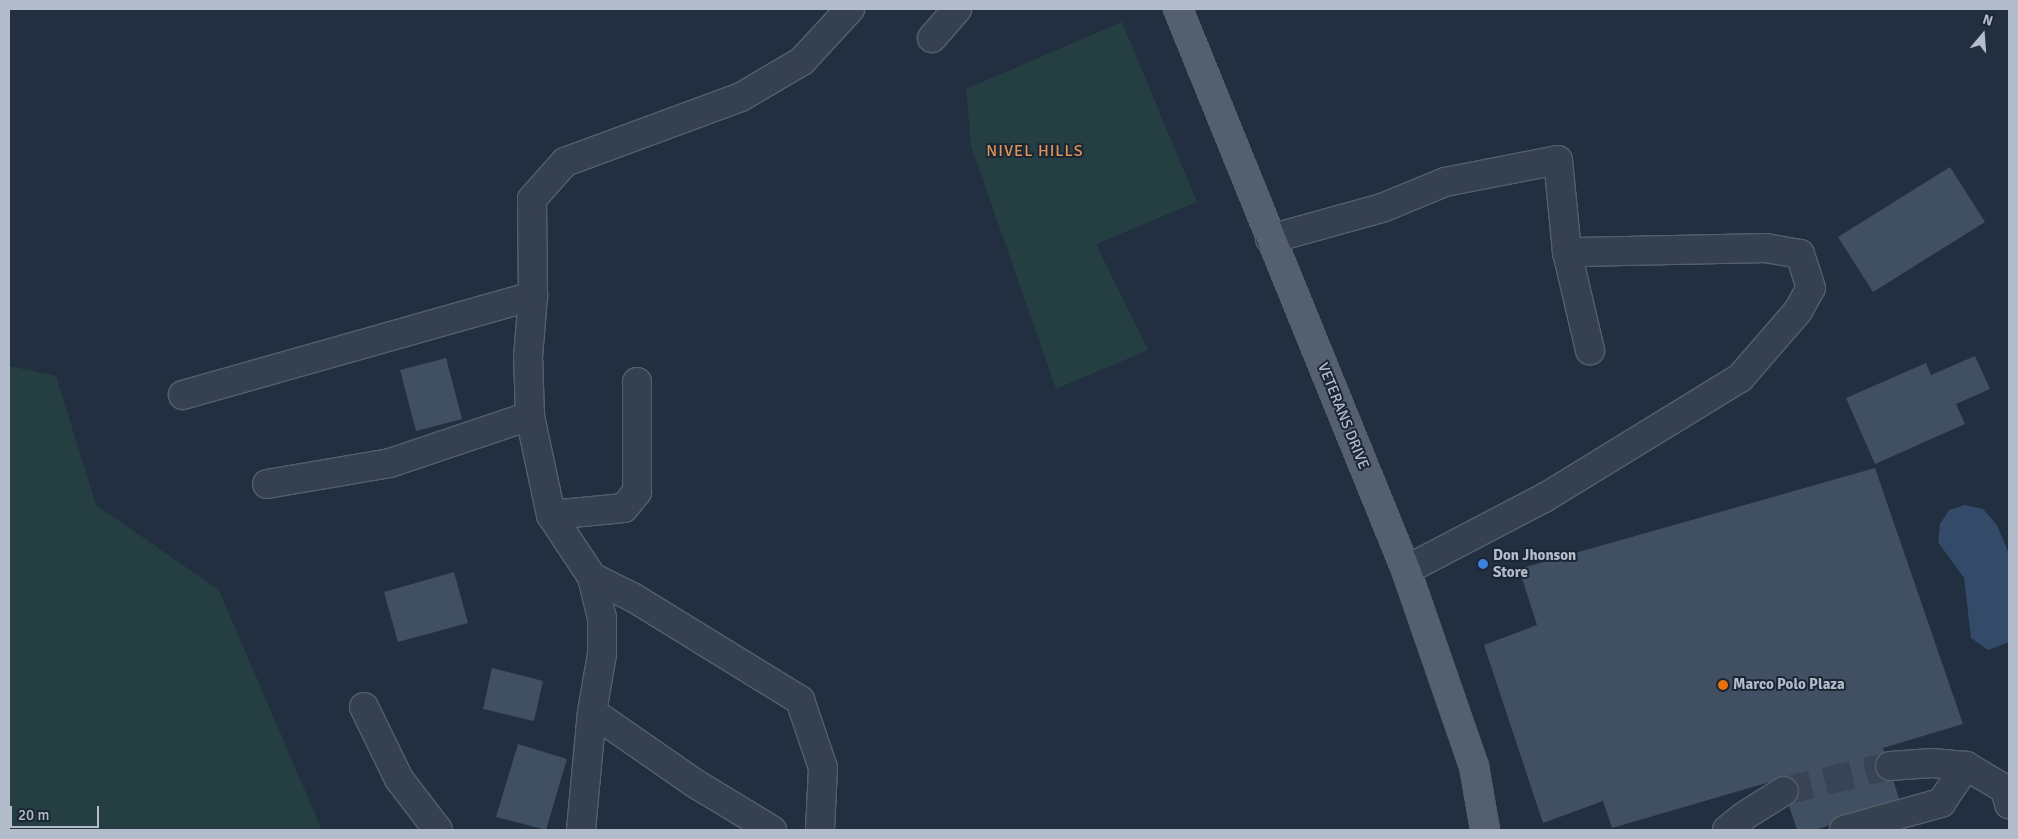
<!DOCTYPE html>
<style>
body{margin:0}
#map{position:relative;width:2018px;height:839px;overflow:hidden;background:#222f41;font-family:Signika,sans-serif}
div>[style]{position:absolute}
.green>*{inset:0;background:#243e41}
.water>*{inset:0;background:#344a69}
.building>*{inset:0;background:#414f63}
.minor-tunnel>*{height:28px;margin-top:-14px;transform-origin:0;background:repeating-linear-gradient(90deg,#384456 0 28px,transparent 0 42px)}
.roads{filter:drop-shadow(1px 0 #545f6e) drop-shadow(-1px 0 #545f6e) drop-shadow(0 1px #545f6e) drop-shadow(0 -1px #545f6e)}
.minor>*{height:28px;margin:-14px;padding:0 14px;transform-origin:14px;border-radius:14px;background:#364150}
.major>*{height:28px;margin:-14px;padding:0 14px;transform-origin:14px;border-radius:14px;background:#546070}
.dots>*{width:14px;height:14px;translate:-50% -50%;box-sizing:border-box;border:2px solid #1b2635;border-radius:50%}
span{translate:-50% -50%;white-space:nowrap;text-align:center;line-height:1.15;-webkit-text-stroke:4px #1b2635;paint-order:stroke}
.street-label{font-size:15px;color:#b3bccb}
.poi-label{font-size:15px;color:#b3bccb;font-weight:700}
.left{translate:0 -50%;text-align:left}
.neighbourhood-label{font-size:16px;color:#df945a;letter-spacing:1px}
.frame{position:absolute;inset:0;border:10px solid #b3bccb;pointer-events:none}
.north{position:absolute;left:1958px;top:10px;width:50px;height:50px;-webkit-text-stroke:4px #1b2635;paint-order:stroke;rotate:18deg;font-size:14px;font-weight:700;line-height:20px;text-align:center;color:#b3bccb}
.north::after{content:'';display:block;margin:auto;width:18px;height:22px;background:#b3bccb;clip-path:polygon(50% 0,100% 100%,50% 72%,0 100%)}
.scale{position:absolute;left:10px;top:806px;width:89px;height:22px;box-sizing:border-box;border:2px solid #b3bccb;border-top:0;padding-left:6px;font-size:15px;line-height:18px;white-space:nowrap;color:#b3bccb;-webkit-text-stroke:4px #1b2635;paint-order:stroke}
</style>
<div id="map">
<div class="green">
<i style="clip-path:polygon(1122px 22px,1197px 202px,1096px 244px,1148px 350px,1056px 389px,971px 146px,966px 89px)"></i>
<i style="clip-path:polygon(9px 366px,56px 376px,96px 505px,219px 590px,322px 830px,9px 830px)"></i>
</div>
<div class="water">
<i style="clip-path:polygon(1965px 505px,1983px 509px,1997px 525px,2009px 554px,2009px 642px,1988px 650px,1971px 638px,1964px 578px,1938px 542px,1940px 524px,1949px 510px)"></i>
</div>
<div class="building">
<i style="clip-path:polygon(1950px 167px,1985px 222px,1873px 292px,1838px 237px)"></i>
<i style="clip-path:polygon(1975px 356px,1990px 389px,1956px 404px,1965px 424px,1875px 464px,1846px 398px,1926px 363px,1931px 375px)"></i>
<i style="clip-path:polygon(446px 358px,462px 419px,416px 431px,400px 370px)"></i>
<i style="clip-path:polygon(1875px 468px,1963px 724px,1883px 748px,1900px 802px,1815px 830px,1797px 830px,1780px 779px,1612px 828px,1603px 801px,1543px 823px,1484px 645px,1537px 625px,1519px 569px)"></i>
<i style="clip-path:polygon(454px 572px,468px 623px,398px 642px,384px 592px)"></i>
<i style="clip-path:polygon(492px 668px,543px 681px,534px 721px,483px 709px)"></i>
<i style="clip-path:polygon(518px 744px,567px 759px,546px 830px,496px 817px)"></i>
</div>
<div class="minor-tunnel">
<i style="left:1784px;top:791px;width:109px;rotate:-13.3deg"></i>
</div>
<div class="roads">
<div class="minor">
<i style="left:932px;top:38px;width:38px;rotate:-49deg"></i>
<i style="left:1270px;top:239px;width:116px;rotate:-15.5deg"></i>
<i style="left:1382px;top:208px;width:68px;rotate:-22.4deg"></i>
<i style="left:1445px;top:182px;width:115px;rotate:-11deg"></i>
<i style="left:1558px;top:160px;width:92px;rotate:84.4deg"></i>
<i style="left:1567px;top:252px;width:101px;rotate:76.8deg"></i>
<i style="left:183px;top:395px;width:364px;rotate:-15.8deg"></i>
<i style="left:267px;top:484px;width:125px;rotate:-9.7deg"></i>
<i style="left:390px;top:463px;width:148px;rotate:-18.6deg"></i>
<i style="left:551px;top:515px;width:73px;rotate:-5.5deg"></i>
<i style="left:624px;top:508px;width:21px;rotate:-51deg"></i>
<i style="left:637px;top:492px;width:110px;rotate:-90deg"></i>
<i style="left:1406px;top:570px;width:156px;rotate:-27.6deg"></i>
<i style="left:1544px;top:498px;width:230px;rotate:-31.5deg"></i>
<i style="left:1740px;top:378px;width:89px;rotate:-49.1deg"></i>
<i style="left:1798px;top:311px;width:26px;rotate:-61deg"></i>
<i style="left:1811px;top:288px;width:36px;rotate:-108deg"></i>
<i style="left:1800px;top:254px;width:35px;rotate:-170deg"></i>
<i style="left:1766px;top:248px;width:199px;rotate:178.8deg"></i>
<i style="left:592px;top:577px;width:47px;rotate:26.6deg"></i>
<i style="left:634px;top:598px;width:195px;rotate:31.6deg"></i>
<i style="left:800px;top:700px;width:72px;rotate:71.3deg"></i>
<i style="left:823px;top:768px;width:62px;rotate:92.8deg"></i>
<i style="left:364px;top:707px;width:80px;rotate:64.1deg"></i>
<i style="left:399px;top:779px;width:64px;rotate:52.6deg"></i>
<i style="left:592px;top:712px;width:126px;rotate:34.7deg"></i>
<i style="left:696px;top:784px;width:89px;rotate:31.2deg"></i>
<i style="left:1890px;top:766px;width:42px;rotate:-4.1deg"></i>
<i style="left:1932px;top:763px;width:34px;rotate:5deg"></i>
<i style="left:1966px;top:766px;width:45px;rotate:30.5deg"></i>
<i style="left:2005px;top:789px;width:16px;rotate:75deg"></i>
<i style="left:581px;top:830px;width:119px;rotate:-84.7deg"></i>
<i style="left:592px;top:712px;width:59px;rotate:-80.2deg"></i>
<i style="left:602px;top:654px;width:36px;rotate:-90deg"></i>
<i style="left:602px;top:618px;width:42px;rotate:-103.7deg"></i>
<i style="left:592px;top:577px;width:74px;rotate:-123.5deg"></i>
<i style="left:551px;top:515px;width:101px;rotate:-102deg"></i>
<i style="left:530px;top:416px;width:59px;rotate:-91.9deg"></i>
<i style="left:528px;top:357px;width:61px;rotate:-85.3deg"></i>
<i style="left:533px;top:296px;width:97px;rotate:-90.6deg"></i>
<i style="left:532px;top:199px;width:50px;rotate:-48.3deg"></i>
<i style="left:565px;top:162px;width:188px;rotate:-20.3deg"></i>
<i style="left:741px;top:97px;width:71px;rotate:-30.5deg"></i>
<i style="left:802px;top:61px;width:71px;rotate:-47.3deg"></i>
<i style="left:1727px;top:830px;width:22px;rotate:-39deg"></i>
<i style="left:1744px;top:816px;width:47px;rotate:-32deg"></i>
<i style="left:1844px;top:830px;width:101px;rotate:-15.6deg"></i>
<i style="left:1941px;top:803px;width:45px;rotate:-56deg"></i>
</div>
<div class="major">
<i style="left:1178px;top:9px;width:606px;rotate:67.88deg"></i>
<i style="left:1406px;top:570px;width:207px;rotate:70.9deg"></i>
<i style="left:1474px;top:766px;width:65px;rotate:80.2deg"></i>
</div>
</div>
<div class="dots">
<i style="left:1483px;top:564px;background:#3f7fe0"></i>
<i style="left:1723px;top:685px;background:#e8710a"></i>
</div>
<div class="street-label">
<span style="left:1343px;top:416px;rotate:68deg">VETERANS DRIVE</span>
</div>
<div class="poi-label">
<span class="left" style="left:1493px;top:564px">Don Jhonson<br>Store</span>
<span class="left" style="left:1733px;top:685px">Marco Polo Plaza</span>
</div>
<div class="neighbourhood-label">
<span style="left:1035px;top:151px">NIVEL HILLS</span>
</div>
<div class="frame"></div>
<div class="north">N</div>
<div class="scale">20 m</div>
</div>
